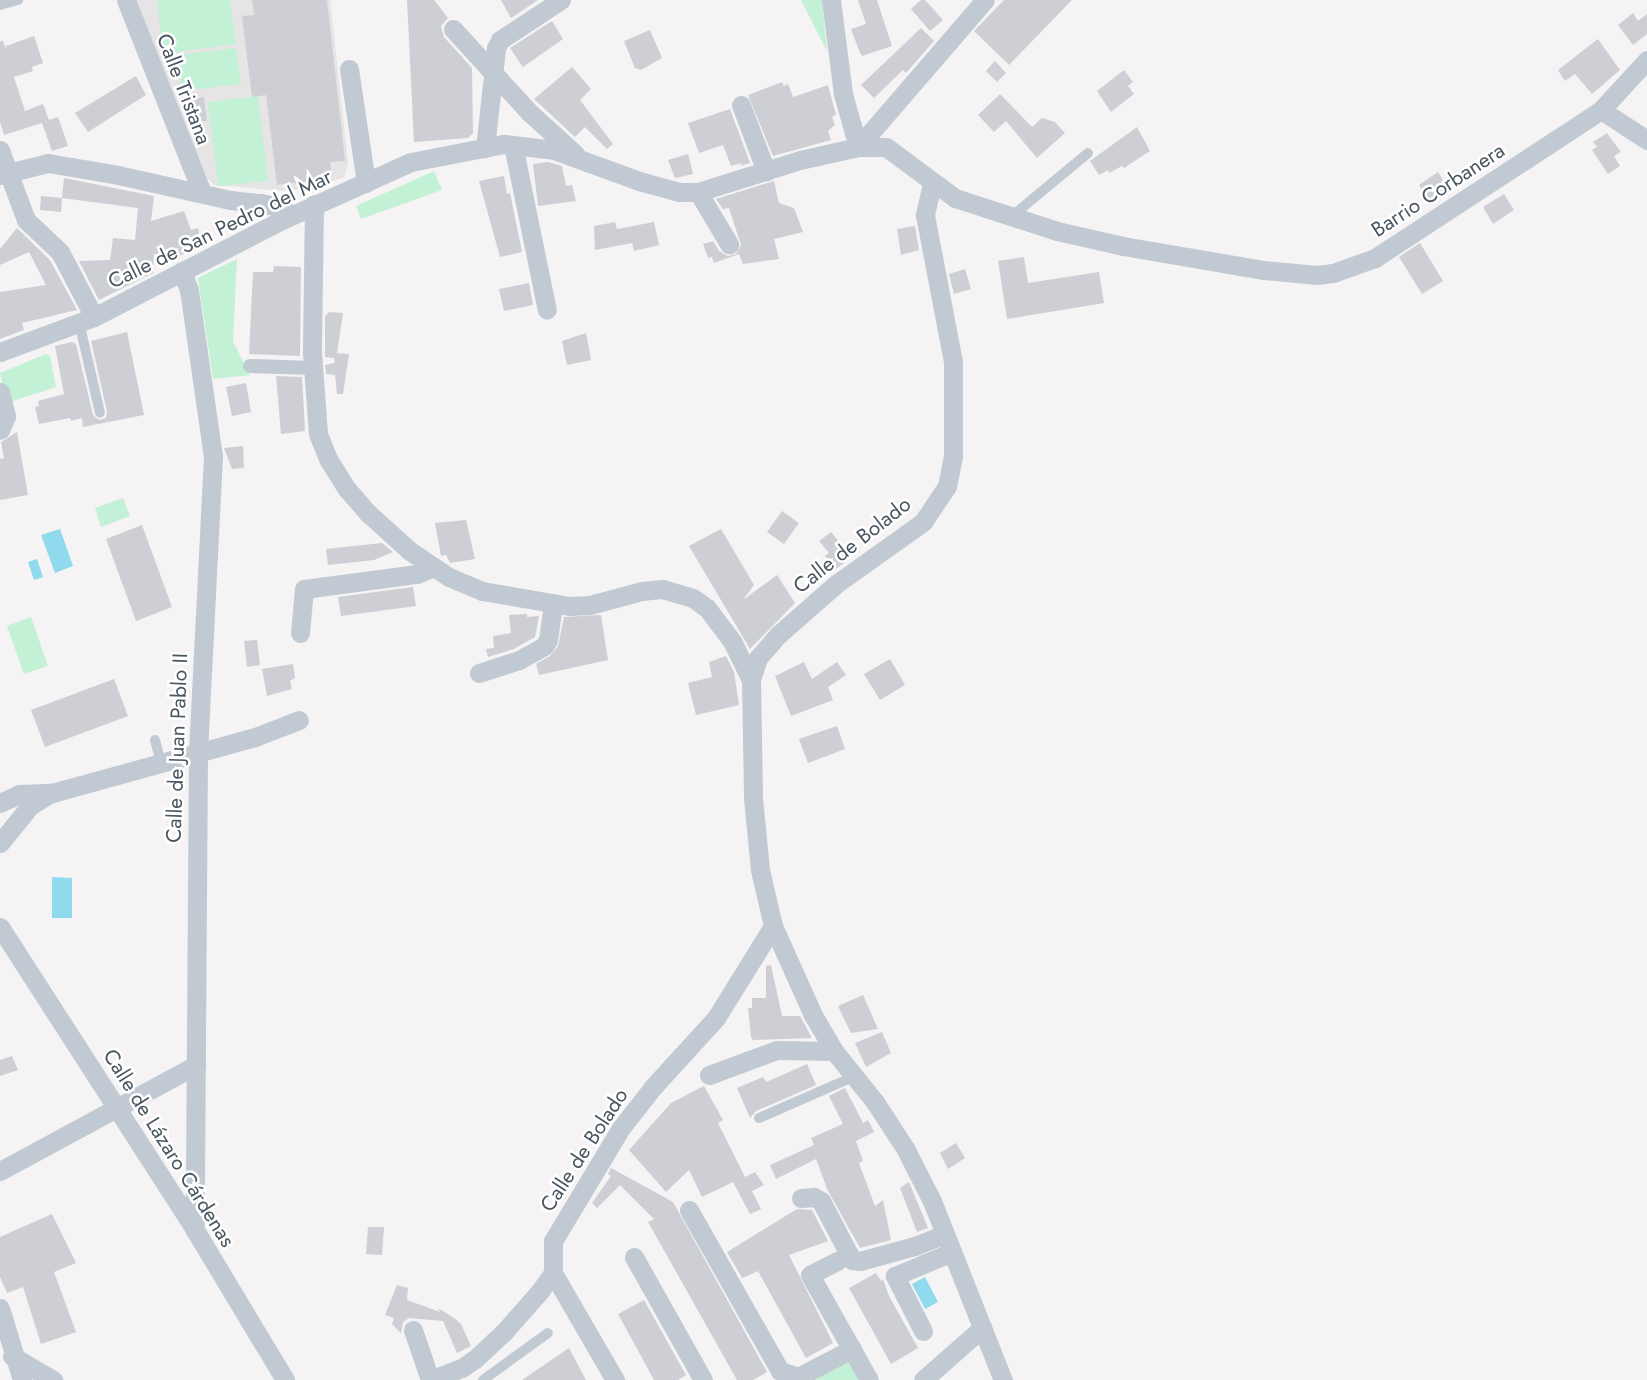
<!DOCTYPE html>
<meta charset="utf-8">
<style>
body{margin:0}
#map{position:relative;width:1647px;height:1380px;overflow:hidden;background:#f5f3f3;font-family:Jost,sans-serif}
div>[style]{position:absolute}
.education>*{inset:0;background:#e6e4e5}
.green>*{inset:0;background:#c3f1d5}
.water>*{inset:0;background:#90daee}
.building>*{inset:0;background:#cdcfd5}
.service>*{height:10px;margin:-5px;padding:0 5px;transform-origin:5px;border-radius:5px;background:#c1cad2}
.pedestrian>*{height:14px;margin:-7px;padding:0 7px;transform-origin:7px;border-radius:7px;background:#c1cad2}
.minor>*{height:19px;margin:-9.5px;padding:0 9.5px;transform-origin:9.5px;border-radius:9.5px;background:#c1cad2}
span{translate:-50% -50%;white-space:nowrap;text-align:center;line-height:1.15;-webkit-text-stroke:5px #fff;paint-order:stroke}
.street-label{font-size:21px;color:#4a5661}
</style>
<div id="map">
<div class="education">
<i style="clip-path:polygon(136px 0,330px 0,348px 162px,345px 177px,311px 188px,284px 191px,214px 185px,205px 176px)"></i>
</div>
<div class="green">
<i style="clip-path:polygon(157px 0,230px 0,236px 44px,163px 54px)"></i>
<i style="clip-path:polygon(801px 0,822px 0,827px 51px)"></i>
<i style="clip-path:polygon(236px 48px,241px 84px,181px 91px,177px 55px)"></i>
<i style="clip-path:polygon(258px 96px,268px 181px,218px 186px,208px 102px)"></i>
<i style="clip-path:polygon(434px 171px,442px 190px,361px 219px,356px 206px)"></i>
<i style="clip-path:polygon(237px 259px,233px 341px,250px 375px,213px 379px,198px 278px)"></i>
<i style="clip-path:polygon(46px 354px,50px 356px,56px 387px,7px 403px,0 373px)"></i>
<i style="clip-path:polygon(123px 498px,130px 516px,101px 527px,95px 508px)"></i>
<i style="clip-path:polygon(31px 617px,48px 666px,24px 674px,7px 626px)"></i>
<i style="clip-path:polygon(847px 1359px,858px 1380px,809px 1380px)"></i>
</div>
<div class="water">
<i style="clip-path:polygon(60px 529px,73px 566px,55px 573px,41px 535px)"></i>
<i style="clip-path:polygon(37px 559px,43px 577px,34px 580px,28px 562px)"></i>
<i style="clip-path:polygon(52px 877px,72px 878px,72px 918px,52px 918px)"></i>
<i style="clip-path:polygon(925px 1277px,938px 1302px,925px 1309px,912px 1284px)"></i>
</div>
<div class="building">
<i style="clip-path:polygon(252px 0,327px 0,345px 161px,330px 162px,332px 178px,277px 185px,266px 95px,252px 97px,242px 16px,254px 15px)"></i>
<i style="clip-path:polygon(407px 0,434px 0,448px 18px,441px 26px,444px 37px,472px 68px,473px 133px,468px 138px,414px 142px)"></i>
<i style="clip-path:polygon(501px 0,538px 0,511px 18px)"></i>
<i style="clip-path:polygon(858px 0,877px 0,892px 46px,862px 56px,860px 53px,851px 29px,866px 24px)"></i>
<i style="clip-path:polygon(921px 0,925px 0,943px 20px,930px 31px,911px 9px)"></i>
<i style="clip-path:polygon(1004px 0,1072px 0,1009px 65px,974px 31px)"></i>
<i style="clip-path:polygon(1633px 13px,1638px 21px,1647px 14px,1647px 34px,1633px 45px,1618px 25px)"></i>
<i style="clip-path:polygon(552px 21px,563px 39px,523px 67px,510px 48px)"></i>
<i style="clip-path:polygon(921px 28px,934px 41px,906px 73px,903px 70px,874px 98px,861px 85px)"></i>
<i style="clip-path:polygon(650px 30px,662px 58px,641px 70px,635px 68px,624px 41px)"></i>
<i style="clip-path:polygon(34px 36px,43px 63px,32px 67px,33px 71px,14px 77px,25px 111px,43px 104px,49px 120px,58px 117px,68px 146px,52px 151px,42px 123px,4px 135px,0 122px,0 41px,3px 41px,6px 49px,6px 46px)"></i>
<i style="clip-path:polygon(1598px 39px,1620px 70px,1592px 94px,1575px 74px,1565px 81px,1558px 70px)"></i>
<i style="clip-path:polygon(995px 61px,1006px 73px,997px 82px,986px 71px)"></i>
<i style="clip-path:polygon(572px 67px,591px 89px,580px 100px,613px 144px,607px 149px,585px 127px,575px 137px,534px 99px)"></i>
<i style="clip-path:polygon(1124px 70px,1133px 82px,1128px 86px,1134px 94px,1111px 112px,1097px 91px)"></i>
<i style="clip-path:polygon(136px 76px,146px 95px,88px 132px,75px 113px)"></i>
<i style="clip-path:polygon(782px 82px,784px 86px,788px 84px,793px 97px,828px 85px,836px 115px,832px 117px,835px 125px,828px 131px,831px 140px,773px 156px,748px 95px)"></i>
<i style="clip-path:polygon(1000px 94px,1032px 127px,1042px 118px,1055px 122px,1065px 133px,1037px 158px,1006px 121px,994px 132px,978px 115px)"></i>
<i style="clip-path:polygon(204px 97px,207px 121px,188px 123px,183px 100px)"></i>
<i style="clip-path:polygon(730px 109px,750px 163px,739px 166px,742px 163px,731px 166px,723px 145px,699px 153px,688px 123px)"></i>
<i style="clip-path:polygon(1137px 127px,1150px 151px,1124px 168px,1122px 166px,1109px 173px,1108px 170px,1099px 175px,1090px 161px)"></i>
<i style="clip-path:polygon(1607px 133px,1621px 152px,1614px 156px,1620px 166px,1608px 174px,1592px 150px,1597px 147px,1593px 142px)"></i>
<i style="clip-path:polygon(688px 154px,693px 174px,675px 178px,668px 160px)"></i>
<i style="clip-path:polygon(548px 162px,562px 166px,566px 186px,572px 185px,576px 201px,538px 206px,533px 164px)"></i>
<i style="clip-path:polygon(1438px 172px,1449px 190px,1430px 203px,1419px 185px)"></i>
<i style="clip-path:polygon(504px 176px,507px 194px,510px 193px,522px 252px,500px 257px,479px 181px)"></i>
<i style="clip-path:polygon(64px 178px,154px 196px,151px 221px,184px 211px,191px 230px,198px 228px,203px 247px,176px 257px,154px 254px,153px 273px,99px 300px,79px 261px,110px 260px,113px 238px,135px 240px,138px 208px,62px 198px)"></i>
<i style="clip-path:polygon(774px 181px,779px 203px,794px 208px,803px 232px,774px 239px,779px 259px,743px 264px,739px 254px,714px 263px,712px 257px,708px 258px,703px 244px,713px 241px,719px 251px,728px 256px,736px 254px,741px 245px,729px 208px,723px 209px,716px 199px)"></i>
<i style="clip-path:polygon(1504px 194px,1514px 210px,1493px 224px,1483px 207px)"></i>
<i style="clip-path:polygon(41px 196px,62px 198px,61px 212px,40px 210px)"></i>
<i style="clip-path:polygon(615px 222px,617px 229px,654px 222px,659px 245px,634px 251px,632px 243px,595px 250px,594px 226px)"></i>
<i style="clip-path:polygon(915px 226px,919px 250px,901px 255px,897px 229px)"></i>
<i style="clip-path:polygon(17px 228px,50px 260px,77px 310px,22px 323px,24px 330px,0 339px,0 292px,46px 285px,29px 252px,0 265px,0 249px)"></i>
<i style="clip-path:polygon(1420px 243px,1443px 281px,1422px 294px,1399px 257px)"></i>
<i style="clip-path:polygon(1024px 257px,1028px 283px,1099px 272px,1104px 303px,1007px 319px,998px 261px)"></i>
<i style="clip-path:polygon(274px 266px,301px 267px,300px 356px,249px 354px,253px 272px,273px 272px)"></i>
<i style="clip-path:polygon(965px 269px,971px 289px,954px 294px,949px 274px)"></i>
<i style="clip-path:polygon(529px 283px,533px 305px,504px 311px,499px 289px)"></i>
<i style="clip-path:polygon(329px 312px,343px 313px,337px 353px,349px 354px,343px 394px,337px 394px,335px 375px,326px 374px,325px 365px,335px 363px,334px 358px,325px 357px,325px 316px)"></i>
<i style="clip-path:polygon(127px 332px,144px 415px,83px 427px,82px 418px,71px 421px,70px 418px,39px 424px,35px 407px,39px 406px,38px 401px,64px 394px,55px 346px,72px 342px,76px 344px,93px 415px,99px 420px,106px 418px,107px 411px,91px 341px)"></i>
<i style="clip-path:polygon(586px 333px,591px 360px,567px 365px,562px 341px)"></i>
<i style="clip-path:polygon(276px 376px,302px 377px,305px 431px,281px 434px)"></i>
<i style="clip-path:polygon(246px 383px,251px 412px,232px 416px,226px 387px)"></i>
<i style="clip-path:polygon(17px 432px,28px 495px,0 500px,0 459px,4px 458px,1px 442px)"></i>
<i style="clip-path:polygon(243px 446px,244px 468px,232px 469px,224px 448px)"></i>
<i style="clip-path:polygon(782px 511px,799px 523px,784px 544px,767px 532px)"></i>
<i style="clip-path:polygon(466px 520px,475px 559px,450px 563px,446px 555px,441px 556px,435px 523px)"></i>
<i style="clip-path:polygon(142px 525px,172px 607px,136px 621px,106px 539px)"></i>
<i style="clip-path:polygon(721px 529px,754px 585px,743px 600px,777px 575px,795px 603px,750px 649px,689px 546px)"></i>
<i style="clip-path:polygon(831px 532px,840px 543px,833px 549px,838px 546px,846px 556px,845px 562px,836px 569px,825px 556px,829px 553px,819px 541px)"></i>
<i style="clip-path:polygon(382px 543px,393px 552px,374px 560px,328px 565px,326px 549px)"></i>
<i style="clip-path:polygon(413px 587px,416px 606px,341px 616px,338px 597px)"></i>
<i style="clip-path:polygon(527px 614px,527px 617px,539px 616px,535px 637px,514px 649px,488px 657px,486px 649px,494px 648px,493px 636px,511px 633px,509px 615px)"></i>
<i style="clip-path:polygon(601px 615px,608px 660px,539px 675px,536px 664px,550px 656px,558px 646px,564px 617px)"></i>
<i style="clip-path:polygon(257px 640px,260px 665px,247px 667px,244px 641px)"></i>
<i style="clip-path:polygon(726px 656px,734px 672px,739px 705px,696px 715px,688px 683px,712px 677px,709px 662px)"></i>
<i style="clip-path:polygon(890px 659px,905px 685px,880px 700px,864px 674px)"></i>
<i style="clip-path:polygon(804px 662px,812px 679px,837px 662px,846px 675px,828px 687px,833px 700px,791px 716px,775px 676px)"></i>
<i style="clip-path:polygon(293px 664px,295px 678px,290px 681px,292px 689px,267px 696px,262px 669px)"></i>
<i style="clip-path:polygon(114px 679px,128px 716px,45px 747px,31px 710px)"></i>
<i style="clip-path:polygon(837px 726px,845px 749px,808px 763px,799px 739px)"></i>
<i style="clip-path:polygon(771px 965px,782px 1016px,800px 1016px,812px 1038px,753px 1040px,751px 1037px,748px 1008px,752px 1008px,752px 998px,766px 998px,766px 966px)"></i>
<i style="clip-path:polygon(863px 995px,878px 1029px,851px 1033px,838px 1006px)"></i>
<i style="clip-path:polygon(882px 1032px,891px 1053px,866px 1067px,855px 1043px)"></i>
<i style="clip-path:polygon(12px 1056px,18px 1070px,0 1076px,0 1060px)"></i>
<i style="clip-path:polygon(807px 1064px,816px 1085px,756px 1111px,750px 1118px,737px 1088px,763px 1077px,766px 1082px)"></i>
<i style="clip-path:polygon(704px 1086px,723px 1120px,718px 1123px,745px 1177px,755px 1172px,764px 1185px,752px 1191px,761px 1209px,750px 1214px,733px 1182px,702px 1197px,689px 1170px,666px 1192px,629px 1150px,671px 1103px)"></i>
<i style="clip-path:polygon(845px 1088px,863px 1123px,868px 1120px,874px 1132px,856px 1141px,863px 1161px,859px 1163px,875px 1206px,883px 1200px,891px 1240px,860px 1248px,828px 1191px,816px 1159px,776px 1179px,770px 1165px,814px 1145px,811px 1138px,843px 1124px,829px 1096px)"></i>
<i style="clip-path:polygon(956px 1143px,965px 1158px,948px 1169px,940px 1153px)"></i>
<i style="clip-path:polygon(611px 1168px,673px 1202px,767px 1372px,753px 1380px,737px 1380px,648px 1222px,654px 1219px,620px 1185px,597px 1208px,592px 1203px,611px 1176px,608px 1174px)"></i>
<i style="clip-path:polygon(909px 1182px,928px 1228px,917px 1232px,900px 1188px)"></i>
<i style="clip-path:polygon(797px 1209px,812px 1210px,828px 1241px,789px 1255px,833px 1343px,806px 1358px,758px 1271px,742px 1278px,727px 1252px)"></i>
<i style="clip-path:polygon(52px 1214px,76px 1263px,54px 1272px,76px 1332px,41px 1344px,23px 1287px,7px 1293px,0 1277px,0 1237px)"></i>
<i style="clip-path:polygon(368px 1227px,384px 1227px,382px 1255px,366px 1254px)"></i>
<i style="clip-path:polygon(876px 1273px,881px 1281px,883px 1279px,889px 1296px,918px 1348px,891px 1364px,849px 1288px)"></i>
<i style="clip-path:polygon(397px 1285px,408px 1288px,407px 1300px,440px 1312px,438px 1308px,454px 1318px,461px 1324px,471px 1346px,457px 1353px,443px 1321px,409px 1318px,403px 1322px,401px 1333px,392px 1324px,394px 1318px,385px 1315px)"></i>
<i style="clip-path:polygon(644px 1300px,686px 1375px,678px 1380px,654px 1380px,618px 1314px)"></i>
<i style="clip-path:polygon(569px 1348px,586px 1380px,522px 1380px)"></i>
</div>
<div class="service">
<i style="left:0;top:5px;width:19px;rotate:-16deg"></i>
<i style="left:1011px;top:217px;width:100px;rotate:-39.7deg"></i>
<i style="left:79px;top:322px;width:93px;rotate:77deg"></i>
<i style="left:155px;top:740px;width:23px;rotate:75deg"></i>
<i style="left:759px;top:1118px;width:105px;rotate:-23.6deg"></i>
<i style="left:483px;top:1380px;width:80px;rotate:-35.9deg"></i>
</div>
<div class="pedestrian">
<i style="left:250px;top:366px;width:63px;rotate:1.8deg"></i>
</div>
<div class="minor">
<i style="left:126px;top:0;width:207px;rotate:68.5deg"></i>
<i style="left:831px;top:0;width:95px;rotate:82.7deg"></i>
<i style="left:843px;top:94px;width:55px;rotate:74.2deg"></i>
<i style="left:453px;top:29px;width:114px;rotate:47.5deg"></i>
<i style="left:530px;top:113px;width:61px;rotate:42.3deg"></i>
<i style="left:349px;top:69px;width:115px;rotate:81.5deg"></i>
<i style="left:741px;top:105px;width:71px;rotate:69.3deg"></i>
<i style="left:1601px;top:110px;width:55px;rotate:33.1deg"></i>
<i style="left:513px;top:145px;width:168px;rotate:78.4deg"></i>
<i style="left:858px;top:147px;width:194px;rotate:-49.2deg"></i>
<i style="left:485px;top:148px;width:101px;rotate:-83.7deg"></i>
<i style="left:496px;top:48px;width:9px;rotate:-63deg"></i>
<i style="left:500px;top:40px;width:73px;rotate:-33.3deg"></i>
<i style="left:0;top:150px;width:75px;rotate:69.6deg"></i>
<i style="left:26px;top:220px;width:47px;rotate:43.3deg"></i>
<i style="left:60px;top:252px;width:73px;rotate:62.4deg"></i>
<i style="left:0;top:175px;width:49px;rotate:-14deg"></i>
<i style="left:48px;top:163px;width:71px;rotate:9.7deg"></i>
<i style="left:118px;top:175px;width:115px;rotate:12.6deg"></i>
<i style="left:230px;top:200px;width:31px;rotate:6deg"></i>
<i style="left:261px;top:203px;width:22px;rotate:13deg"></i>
<i style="left:282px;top:208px;width:11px;rotate:38deg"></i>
<i style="left:932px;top:184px;width:32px;rotate:103deg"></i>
<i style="left:925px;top:215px;width:150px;rotate:79.2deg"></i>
<i style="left:953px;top:362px;width:94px;rotate:90deg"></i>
<i style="left:953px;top:456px;width:31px;rotate:101deg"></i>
<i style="left:947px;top:486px;width:43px;rotate:123.7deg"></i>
<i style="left:923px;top:522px;width:107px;rotate:144.5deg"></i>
<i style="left:836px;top:584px;width:77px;rotate:138.7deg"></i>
<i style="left:778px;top:635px;width:30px;rotate:131deg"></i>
<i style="left:758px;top:658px;width:23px;rotate:108deg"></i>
<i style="left:751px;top:680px;width:118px;rotate:89deg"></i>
<i style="left:753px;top:798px;width:72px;rotate:84.4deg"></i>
<i style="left:760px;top:870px;width:57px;rotate:76.9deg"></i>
<i style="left:773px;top:926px;width:98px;rotate:65.8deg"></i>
<i style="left:813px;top:1015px;width:42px;rotate:59.7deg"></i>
<i style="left:834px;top:1051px;width:65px;rotate:51.2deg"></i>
<i style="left:875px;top:1102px;width:55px;rotate:56.9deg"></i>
<i style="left:905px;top:1148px;width:59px;rotate:63deg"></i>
<i style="left:932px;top:1201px;width:193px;rotate:68.4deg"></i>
<i style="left:698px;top:192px;width:61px;rotate:59.2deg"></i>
<i style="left:314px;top:204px;width:148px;rotate:90.8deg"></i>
<i style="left:312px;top:352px;width:82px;rotate:85.8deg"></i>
<i style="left:318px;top:434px;width:27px;rotate:68deg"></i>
<i style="left:328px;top:459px;width:36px;rotate:58deg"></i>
<i style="left:347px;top:489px;width:33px;rotate:49deg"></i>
<i style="left:369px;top:514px;width:55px;rotate:42.1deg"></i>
<i style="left:410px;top:551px;width:47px;rotate:33.7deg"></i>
<i style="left:449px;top:577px;width:36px;rotate:23deg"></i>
<i style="left:482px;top:591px;width:89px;rotate:9.7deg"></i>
<i style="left:570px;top:606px;width:20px;rotate:-3deg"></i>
<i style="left:590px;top:605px;width:54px;rotate:-15.1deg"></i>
<i style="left:642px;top:591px;width:20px;rotate:-6deg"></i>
<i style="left:662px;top:589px;width:32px;rotate:16deg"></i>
<i style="left:693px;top:598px;width:17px;rotate:36deg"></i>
<i style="left:707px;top:608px;width:41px;rotate:52.9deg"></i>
<i style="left:732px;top:641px;width:43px;rotate:64deg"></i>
<i style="left:182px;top:271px;width:20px;rotate:70deg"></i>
<i style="left:189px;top:290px;width:168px;rotate:81.8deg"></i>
<i style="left:213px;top:456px;width:295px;rotate:92.9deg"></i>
<i style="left:198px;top:751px;width:479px;rotate:90.4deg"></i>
<i style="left:0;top:352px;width:100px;rotate:-20.4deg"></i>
<i style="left:94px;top:317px;width:214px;rotate:-27.3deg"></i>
<i style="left:284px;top:219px;width:139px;rotate:-24.2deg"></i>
<i style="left:411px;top:162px;width:95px;rotate:-11deg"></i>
<i style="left:504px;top:144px;width:50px;rotate:6.8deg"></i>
<i style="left:554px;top:150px;width:90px;rotate:20deg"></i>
<i style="left:639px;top:181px;width:41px;rotate:15.4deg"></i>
<i style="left:679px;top:192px;width:19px"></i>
<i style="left:698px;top:192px;width:107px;rotate:-17.4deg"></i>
<i style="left:800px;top:160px;width:59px;rotate:-12.6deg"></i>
<i style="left:858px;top:147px;width:28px"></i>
<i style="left:886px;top:147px;width:86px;rotate:36.5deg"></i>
<i style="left:955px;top:198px;width:107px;rotate:17.9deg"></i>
<i style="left:1057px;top:231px;width:68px;rotate:12.8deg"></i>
<i style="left:1123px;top:246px;width:143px;rotate:9.7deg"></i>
<i style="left:1264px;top:270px;width:53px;rotate:5.4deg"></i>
<i style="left:1317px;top:275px;width:16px;rotate:-7deg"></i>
<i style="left:1333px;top:273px;width:45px;rotate:-19.7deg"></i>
<i style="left:1375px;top:258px;width:270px;rotate:-33.2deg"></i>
<i style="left:1601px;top:110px;width:68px;rotate:-47.4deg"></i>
<i style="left:0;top:392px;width:25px;rotate:76deg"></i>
<i style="left:6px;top:416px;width:15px;rotate:113deg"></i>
<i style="left:300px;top:633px;width:44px;rotate:-84.8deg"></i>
<i style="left:304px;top:589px;width:114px;rotate:-7.6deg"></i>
<i style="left:417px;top:574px;width:18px;rotate:-22deg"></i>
<i style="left:479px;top:673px;width:42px;rotate:-18deg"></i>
<i style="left:519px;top:660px;width:29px;rotate:-29deg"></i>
<i style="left:544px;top:646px;width:7px;rotate:-56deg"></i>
<i style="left:548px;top:640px;width:36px;rotate:-82deg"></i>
<i style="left:0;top:803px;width:21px;rotate:-25deg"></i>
<i style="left:19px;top:794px;width:33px;rotate:-2deg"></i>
<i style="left:52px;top:793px;width:211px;rotate:-15.4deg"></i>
<i style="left:255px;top:737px;width:47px;rotate:-21.1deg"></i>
<i style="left:0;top:843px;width:48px;rotate:-51deg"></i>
<i style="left:30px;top:806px;width:25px;rotate:-32deg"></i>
<i style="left:0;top:927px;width:360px;rotate:57.2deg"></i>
<i style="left:195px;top:1230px;width:175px;rotate:59deg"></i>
<i style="left:709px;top:1075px;width:72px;rotate:-20.2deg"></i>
<i style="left:777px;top:1050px;width:57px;rotate:1deg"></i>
<i style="left:0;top:1171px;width:223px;rotate:-28.4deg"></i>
<i style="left:801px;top:1198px;width:13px;rotate:-4deg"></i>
<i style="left:814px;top:1197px;width:8px;rotate:30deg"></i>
<i style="left:821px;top:1201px;width:67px;rotate:62.3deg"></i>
<i style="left:852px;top:1260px;width:8px;rotate:7deg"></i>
<i style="left:860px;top:1261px;width:57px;rotate:-15.3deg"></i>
<i style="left:915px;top:1246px;width:32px;rotate:-22deg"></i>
<i style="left:689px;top:1210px;width:185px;rotate:60.5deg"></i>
<i style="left:780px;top:1371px;width:19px;rotate:18deg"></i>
<i style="left:798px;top:1377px;width:61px;rotate:-27.4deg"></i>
<i style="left:634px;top:1257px;width:141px;rotate:60.7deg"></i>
<i style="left:837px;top:1261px;width:30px;rotate:153deg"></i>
<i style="left:810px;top:1275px;width:120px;rotate:60.7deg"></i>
<i style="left:553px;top:1273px;width:124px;rotate:59.9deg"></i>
<i style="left:0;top:1308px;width:75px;rotate:73deg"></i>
<i style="left:413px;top:1330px;width:53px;rotate:71.2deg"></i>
<i style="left:923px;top:1331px;width:62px;rotate:-117deg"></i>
<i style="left:895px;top:1276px;width:62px;rotate:-22.8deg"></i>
<i style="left:12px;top:1356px;width:48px;rotate:30.3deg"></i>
<i style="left:430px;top:1380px;width:34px;rotate:-21deg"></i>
<i style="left:462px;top:1368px;width:16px;rotate:-35deg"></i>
<i style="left:475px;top:1359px;width:40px;rotate:-43deg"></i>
<i style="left:504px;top:1332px;width:55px;rotate:-48.7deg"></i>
<i style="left:540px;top:1291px;width:22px;rotate:-54deg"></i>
<i style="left:553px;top:1273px;width:32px;rotate:-90deg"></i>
<i style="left:553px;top:1241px;width:132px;rotate:-59deg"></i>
<i style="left:621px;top:1128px;width:52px;rotate:-52deg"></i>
<i style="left:653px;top:1087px;width:93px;rotate:-47.6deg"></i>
<i style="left:716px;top:1018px;width:108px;rotate:-58.2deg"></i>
<i style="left:923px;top:1380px;width:79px;rotate:-41.4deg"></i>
</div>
<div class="street-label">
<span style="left:184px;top:89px;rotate:69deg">Calle Tristana</span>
<span style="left:1438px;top:190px;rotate:-33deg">Barrio Corbanera</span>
<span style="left:220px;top:229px;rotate:-26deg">Calle de San Pedro del Mar</span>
<span style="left:852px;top:545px;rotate:-38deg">Calle de Bolado</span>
<span style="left:177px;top:748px;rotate:-88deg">Calle de Juan Pablo II</span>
<span style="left:169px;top:1148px;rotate:58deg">Calle de Lázaro Cárdenas</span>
<span style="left:584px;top:1150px;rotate:-57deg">Calle de Bolado</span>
</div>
</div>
